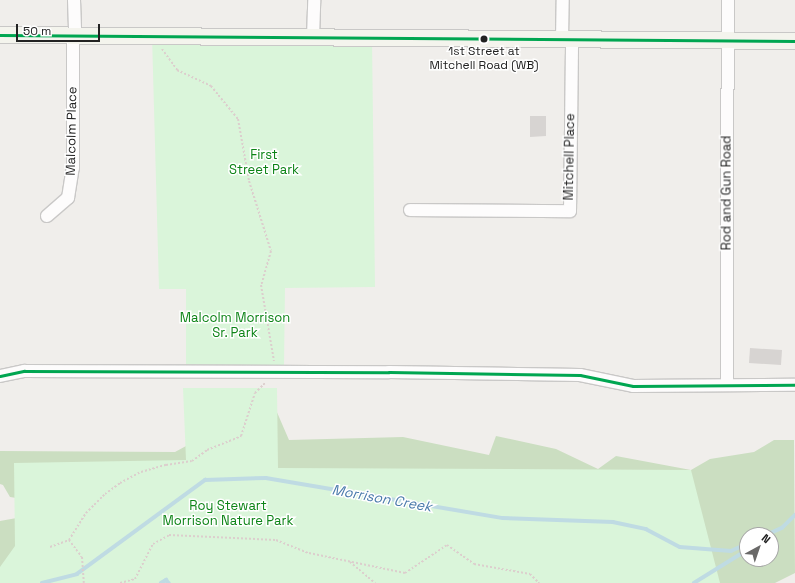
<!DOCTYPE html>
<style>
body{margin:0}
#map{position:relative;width:795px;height:583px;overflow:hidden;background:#f0eeeb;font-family:"Space Grotesk",sans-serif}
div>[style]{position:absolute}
.forest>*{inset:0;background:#cbdec1}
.park>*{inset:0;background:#daf5da}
.stream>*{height:3.5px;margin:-1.75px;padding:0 1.75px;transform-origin:1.75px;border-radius:1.75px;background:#bfdbe3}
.building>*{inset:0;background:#d7d4d2}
.path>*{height:2px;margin-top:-1px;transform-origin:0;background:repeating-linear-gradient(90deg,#dccecd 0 2px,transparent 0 4px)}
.roads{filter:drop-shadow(1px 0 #c9c8c7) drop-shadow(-1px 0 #c9c8c7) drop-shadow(0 1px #c9c8c7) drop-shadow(0 -1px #c9c8c7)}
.street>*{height:12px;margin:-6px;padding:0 6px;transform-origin:6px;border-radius:6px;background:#fdfcfc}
.secondary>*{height:16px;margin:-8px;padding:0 8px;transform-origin:8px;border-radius:8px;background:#f4f4ed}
.bus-1>*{height:3px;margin:-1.5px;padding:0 1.5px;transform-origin:1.5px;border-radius:1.5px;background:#00a651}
.dots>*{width:11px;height:11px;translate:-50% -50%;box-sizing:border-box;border:2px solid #fff;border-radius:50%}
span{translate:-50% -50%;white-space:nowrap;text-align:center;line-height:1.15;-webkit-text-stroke:3px #fff;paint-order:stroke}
.bus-label{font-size:12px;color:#222}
.street-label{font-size:13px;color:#222}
.park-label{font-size:13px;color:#0c8416}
.water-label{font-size:14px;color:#4a7aab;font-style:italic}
.north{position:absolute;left:739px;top:527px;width:40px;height:40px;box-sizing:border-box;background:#fff;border:1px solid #a7a7a7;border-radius:50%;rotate:40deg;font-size:11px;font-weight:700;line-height:16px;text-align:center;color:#222}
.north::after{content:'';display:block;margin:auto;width:14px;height:18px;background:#6a6968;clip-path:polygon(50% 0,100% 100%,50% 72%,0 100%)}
.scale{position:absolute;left:16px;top:24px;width:84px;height:18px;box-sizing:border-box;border:2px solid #222;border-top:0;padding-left:5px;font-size:12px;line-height:14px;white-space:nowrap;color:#222;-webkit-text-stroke:3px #fff;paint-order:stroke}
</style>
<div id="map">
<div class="forest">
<i style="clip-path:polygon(evenodd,276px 410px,289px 440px,403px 437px,489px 455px,496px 436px,556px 449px,598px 469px,616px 456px,691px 470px,710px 459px,754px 452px,774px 440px,794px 440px,795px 573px,775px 583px,0 583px,0 521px,33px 515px,36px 501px,10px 497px,3px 485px,0 484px,0 451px,175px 452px,208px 434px,276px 410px,747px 535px,771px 535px,771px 559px,747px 559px,747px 535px)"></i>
</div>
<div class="park">
<i style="clip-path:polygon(152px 36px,372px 38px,375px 287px,285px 288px,284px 366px,186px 366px,186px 289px,159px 289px)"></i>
<i style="clip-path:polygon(183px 388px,277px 388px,278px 468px,691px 470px,720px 583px,0 583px,0 567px,15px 546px,14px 463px,186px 460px)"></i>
</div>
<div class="stream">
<i style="left:766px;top:535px;width:17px;rotate:-24deg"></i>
<i style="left:782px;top:528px;width:18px;rotate:-45deg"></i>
<i style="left:42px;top:583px;width:36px;rotate:-14deg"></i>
<i style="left:77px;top:574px;width:159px;rotate:-36.3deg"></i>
<i style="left:205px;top:480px;width:61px;rotate:-1.9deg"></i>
<i style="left:266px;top:478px;width:240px;rotate:9.6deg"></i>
<i style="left:503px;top:518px;width:110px;rotate:2.1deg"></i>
<i style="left:613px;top:522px;width:34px;rotate:12deg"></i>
<i style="left:646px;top:529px;width:38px;rotate:28deg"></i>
<i style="left:680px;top:547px;width:51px;rotate:4.5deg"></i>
<i style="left:731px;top:551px;width:17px;rotate:-24deg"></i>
<i style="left:161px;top:583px;width:6px;rotate:-31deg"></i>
<i style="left:166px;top:580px;width:4px;rotate:45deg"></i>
<i style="left:694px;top:583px;width:62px;rotate:-31.9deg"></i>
</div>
<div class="building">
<i style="clip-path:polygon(530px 116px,546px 116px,546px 136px,530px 137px)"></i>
<i style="clip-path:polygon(750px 348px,782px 350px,781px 365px,749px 363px)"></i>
</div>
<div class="path">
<i style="left:162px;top:49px;width:26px;rotate:54deg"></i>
<i style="left:177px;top:70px;width:38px;rotate:25deg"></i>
<i style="left:211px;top:86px;width:43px;rotate:50.7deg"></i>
<i style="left:238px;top:119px;width:63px;rotate:79.9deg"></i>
<i style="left:249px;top:181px;width:73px;rotate:72.6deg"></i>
<i style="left:271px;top:251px;width:35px;rotate:106deg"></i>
<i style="left:261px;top:285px;width:77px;rotate:80.3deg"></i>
<i style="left:69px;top:540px;width:21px;rotate:53deg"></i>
<i style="left:50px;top:547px;width:20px;rotate:-20deg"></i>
<i style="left:69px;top:540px;width:32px;rotate:-58deg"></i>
<i style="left:86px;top:513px;width:27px;rotate:-45deg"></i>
<i style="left:105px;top:494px;width:19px;rotate:-36deg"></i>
<i style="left:120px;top:483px;width:24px;rotate:-28deg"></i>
<i style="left:141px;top:472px;width:26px;rotate:-16deg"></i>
<i style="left:166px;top:465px;width:26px;rotate:-9deg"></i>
<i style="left:192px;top:461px;width:19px;rotate:-36deg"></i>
<i style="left:207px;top:450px;width:37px;rotate:-22deg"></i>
<i style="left:241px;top:436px;width:45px;rotate:-72deg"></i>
<i style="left:255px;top:393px;width:14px;rotate:-45deg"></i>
<i style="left:82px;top:557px;width:26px;rotate:86deg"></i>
<i style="left:350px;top:562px;width:33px;rotate:40deg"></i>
<i style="left:120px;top:583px;width:16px;rotate:-15deg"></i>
<i style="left:135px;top:579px;width:39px;rotate:-63deg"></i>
<i style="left:153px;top:544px;width:18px;rotate:-29deg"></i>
<i style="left:169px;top:535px;width:107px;rotate:2.7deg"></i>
<i style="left:276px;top:540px;width:35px;rotate:22deg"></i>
<i style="left:309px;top:553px;width:98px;rotate:11.8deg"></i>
<i style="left:405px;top:573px;width:50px;rotate:-33.7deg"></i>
<i style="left:447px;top:545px;width:33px;rotate:35deg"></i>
<i style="left:474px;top:564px;width:57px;rotate:10.1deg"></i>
<i style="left:530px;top:574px;width:13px;rotate:45deg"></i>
</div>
<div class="roads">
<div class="street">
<i style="left:74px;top:0;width:36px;rotate:88deg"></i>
<i style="left:313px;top:37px;width:37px;rotate:-88deg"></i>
<i style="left:562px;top:39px;width:39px;rotate:-89deg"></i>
<i style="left:410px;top:210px;width:160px;rotate:0.4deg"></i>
<i style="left:570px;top:211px;width:171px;rotate:-89.3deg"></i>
<i style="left:47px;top:216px;width:28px;rotate:-41deg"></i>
<i style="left:68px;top:198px;width:30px;rotate:-81deg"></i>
<i style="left:73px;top:168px;width:133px;rotate:-90deg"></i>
<i style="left:0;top:376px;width:25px;rotate:-12deg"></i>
<i style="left:24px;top:371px;width:365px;rotate:0.2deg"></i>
<i style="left:389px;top:372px;width:191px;rotate:0.9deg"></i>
<i style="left:580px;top:375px;width:54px;rotate:11.7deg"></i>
<i style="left:633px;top:386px;width:162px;rotate:-0.4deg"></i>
<i style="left:727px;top:385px;width:385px;rotate:-89.9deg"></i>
</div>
<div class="secondary">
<i style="left:0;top:35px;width:795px;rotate:0.43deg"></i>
</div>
</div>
<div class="bus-1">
<i style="left:0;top:35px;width:795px;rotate:0.43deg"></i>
<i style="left:0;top:376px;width:25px;rotate:-12deg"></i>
<i style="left:24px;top:371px;width:365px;rotate:0.2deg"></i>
<i style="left:389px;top:372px;width:191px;rotate:0.9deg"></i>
<i style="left:580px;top:375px;width:54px;rotate:11.7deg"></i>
<i style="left:633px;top:386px;width:162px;rotate:-0.4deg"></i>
</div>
<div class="dots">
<i style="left:484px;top:39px;background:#222"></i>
</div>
<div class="bus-label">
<span style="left:484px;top:59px">1st Street at<br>Mitchell Road (WB)</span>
</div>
<div class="street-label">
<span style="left:72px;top:131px;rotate:-89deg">Malcolm Place</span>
<span style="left:570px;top:157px;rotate:-89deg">Mitchell Place</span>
<span style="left:727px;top:193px;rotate:-90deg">Rod and Gun Road</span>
</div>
<div class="park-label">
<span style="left:264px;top:163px">First<br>Street Park</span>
<span style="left:235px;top:326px">Malcolm Morrison<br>Sr. Park</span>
<span style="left:228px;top:514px">Roy Stewart<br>Morrison Nature Park</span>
</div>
<div class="water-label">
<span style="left:382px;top:498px;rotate:10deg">Morrison Creek</span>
</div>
<div class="north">N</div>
<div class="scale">50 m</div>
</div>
